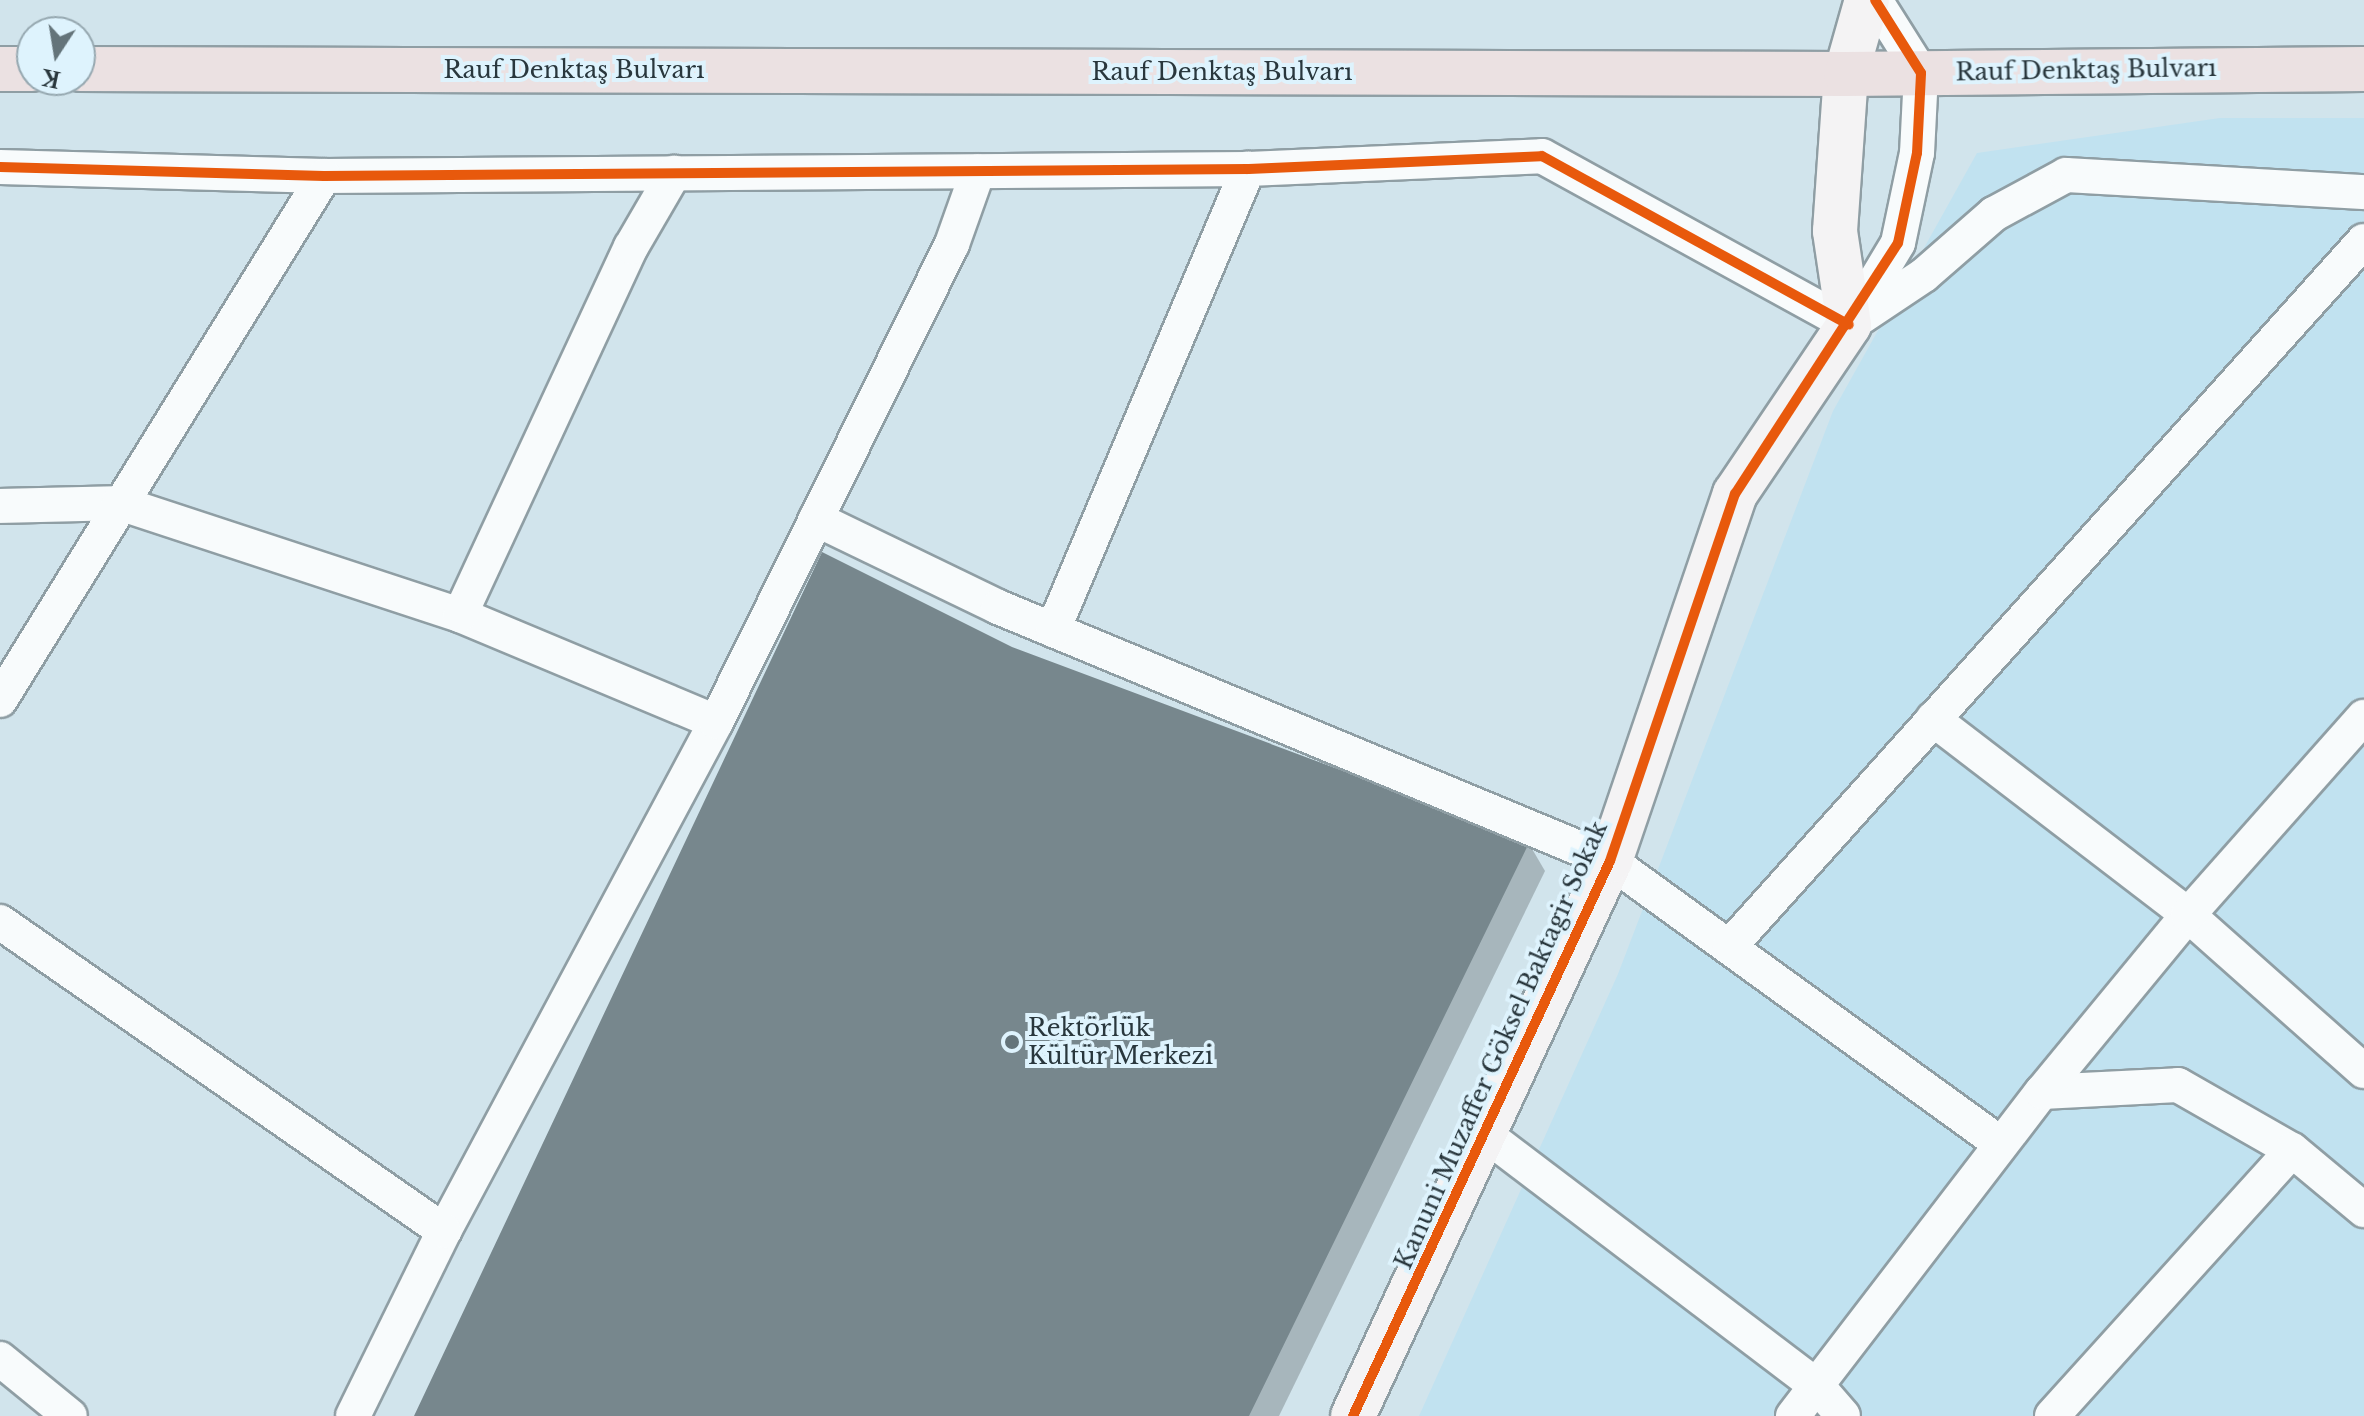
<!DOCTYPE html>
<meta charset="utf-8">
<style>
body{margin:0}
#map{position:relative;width:2364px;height:1416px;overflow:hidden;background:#d1e4ec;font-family:"Libre Baskerville",serif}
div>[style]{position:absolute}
.built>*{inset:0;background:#c1e2f0}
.shadow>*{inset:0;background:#0003}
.building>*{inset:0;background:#77878d}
.roads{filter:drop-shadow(2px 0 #8f9ea4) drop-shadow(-2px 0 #8f9ea4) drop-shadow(0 2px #8f9ea4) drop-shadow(0 -2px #8f9ea4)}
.street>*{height:34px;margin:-17px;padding:0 17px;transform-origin:17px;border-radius:17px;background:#f8fbfc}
.secondary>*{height:44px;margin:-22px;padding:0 22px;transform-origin:22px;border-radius:22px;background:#f4f3f4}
.highway>*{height:44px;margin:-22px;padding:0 22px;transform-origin:22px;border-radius:22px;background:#ebe1e2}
.cycleway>*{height:10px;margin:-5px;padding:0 5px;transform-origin:5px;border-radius:5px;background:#e8590c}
.dots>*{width:22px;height:22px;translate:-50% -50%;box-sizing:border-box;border:4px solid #def3fd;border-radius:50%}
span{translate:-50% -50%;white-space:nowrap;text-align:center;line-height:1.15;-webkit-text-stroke:8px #def3fd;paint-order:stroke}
.street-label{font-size:24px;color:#29373d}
.poi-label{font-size:24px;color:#29373d}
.left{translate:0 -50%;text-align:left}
.north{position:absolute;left:16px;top:16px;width:80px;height:80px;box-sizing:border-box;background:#def3fd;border:2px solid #96a8b0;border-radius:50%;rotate:192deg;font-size:22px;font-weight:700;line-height:32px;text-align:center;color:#29373d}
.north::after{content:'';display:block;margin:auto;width:28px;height:36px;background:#64747a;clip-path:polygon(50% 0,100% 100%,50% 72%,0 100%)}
</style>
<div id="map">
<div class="built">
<i style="clip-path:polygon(2220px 118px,2364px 118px,2364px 1416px,1419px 1416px,1618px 974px,1833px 411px,1977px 153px)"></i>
</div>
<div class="shadow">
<i style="clip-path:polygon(1011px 649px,1528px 842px,1545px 871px,1279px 1416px,416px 1416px)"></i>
</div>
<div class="building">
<i style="clip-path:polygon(822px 552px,1012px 647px,1530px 841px,1249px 1416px,414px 1416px)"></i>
</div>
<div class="roads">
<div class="street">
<i style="left:0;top:167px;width:324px;rotate:1.6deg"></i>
<i style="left:324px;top:176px;width:924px;rotate:-0.43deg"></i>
<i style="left:1248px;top:169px;width:294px;rotate:-2.5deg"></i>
<i style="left:1542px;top:156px;width:350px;rotate:28.8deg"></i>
<i style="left:1853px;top:318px;width:87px;rotate:-59deg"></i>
<i style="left:1898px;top:243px;width:92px;rotate:-78.1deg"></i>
<i style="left:1917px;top:153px;width:80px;rotate:-87.1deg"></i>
<i style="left:1921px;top:73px;width:86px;rotate:-122.2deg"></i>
<i style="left:1849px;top:325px;width:90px;rotate:-33.7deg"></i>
<i style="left:1924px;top:275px;width:93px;rotate:-41.1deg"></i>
<i style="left:1994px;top:214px;width:82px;rotate:-28.4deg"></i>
<i style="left:2066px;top:175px;width:298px;rotate:3.3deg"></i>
<i style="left:0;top:506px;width:119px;rotate:-1.4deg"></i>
<i style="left:119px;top:503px;width:359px;rotate:18.2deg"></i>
<i style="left:460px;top:615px;width:277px;rotate:22.7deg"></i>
<i style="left:716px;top:722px;width:577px;rotate:118.12deg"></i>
<i style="left:444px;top:1231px;width:206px;rotate:116.2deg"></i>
<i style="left:816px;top:519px;width:202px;rotate:25.8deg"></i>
<i style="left:998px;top:607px;width:663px;rotate:22.54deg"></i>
<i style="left:1610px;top:861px;width:481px;rotate:35.9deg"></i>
<i style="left:460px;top:615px;width:406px;rotate:-65.1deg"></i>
<i style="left:631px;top:247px;width:86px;rotate:-59.8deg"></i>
<i style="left:1053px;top:630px;width:501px;rotate:-67.07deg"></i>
<i style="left:0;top:700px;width:616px;rotate:-58.27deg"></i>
<i style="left:1933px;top:719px;width:322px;rotate:37.5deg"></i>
<i style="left:2188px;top:915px;width:235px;rotate:41.6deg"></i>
<i style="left:716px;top:722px;width:533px;rotate:-63.72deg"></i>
<i style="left:952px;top:244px;width:77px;rotate:-70.4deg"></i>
<i style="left:0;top:922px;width:541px;rotate:34.84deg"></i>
<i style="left:1730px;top:946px;width:948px;rotate:-48.04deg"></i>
<i style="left:2042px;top:1092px;width:136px;rotate:-2.9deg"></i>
<i style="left:2178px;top:1085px;width:131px;rotate:29.7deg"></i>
<i style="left:2292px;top:1150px;width:94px;rotate:39.8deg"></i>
<i style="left:1486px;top:1135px;width:417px;rotate:37.2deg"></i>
<i style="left:1818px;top:1387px;width:38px;rotate:49deg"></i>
<i style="left:0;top:1359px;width:90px;rotate:39.2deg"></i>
<i style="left:1793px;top:1416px;width:409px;rotate:-52.5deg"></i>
<i style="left:2042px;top:1092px;width:229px;rotate:-50.5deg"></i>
<i style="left:2188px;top:915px;width:265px;rotate:-48.4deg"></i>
<i style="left:2052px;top:1416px;width:358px;rotate:-47.9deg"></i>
</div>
<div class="secondary">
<i style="left:1353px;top:1416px;width:612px;rotate:-65.15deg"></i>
<i style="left:1610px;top:861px;width:388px;rotate:-71.2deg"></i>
<i style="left:1735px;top:494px;width:204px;rotate:-56deg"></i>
<i style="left:1849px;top:325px;width:95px;rotate:-98.5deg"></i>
<i style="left:1835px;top:231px;width:157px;rotate:-86deg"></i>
<i style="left:1846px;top:74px;width:77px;rotate:-74.2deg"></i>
</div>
<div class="highway">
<i style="left:0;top:69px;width:32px"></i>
<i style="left:80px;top:69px;width:1766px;rotate:0.16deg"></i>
<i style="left:1846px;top:74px;width:518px;rotate:-0.55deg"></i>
</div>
</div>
<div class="cycleway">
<i style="left:0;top:167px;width:324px;rotate:1.6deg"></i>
<i style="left:324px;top:176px;width:924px;rotate:-0.43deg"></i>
<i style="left:1248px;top:169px;width:294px;rotate:-2.5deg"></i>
<i style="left:1542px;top:156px;width:350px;rotate:28.8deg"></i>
<i style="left:1353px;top:1416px;width:612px;rotate:-65.15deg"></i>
<i style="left:1610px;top:861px;width:388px;rotate:-71.2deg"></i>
<i style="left:1735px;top:494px;width:299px;rotate:-57deg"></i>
<i style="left:1898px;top:243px;width:92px;rotate:-78.1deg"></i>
<i style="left:1917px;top:153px;width:80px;rotate:-87.1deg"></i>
<i style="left:1921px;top:73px;width:86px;rotate:-122.2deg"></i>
</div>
<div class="dots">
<i style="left:1012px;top:1042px;background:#64747a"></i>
</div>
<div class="street-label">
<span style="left:574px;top:70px">Rauf Denktaş Bulvarı</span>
<span style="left:2086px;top:70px;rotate:-1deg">Rauf Denktaş Bulvarı</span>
<span style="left:1222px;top:72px">Rauf Denktaş Bulvarı</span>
<span style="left:1501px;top:1045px;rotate:-66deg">Kanuni Muzaffer Göksel Baktagir Sokak</span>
</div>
<div class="poi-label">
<span class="left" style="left:1028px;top:1042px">Rektörlük<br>Kültür Merkezi</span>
</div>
<div class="north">K</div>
</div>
